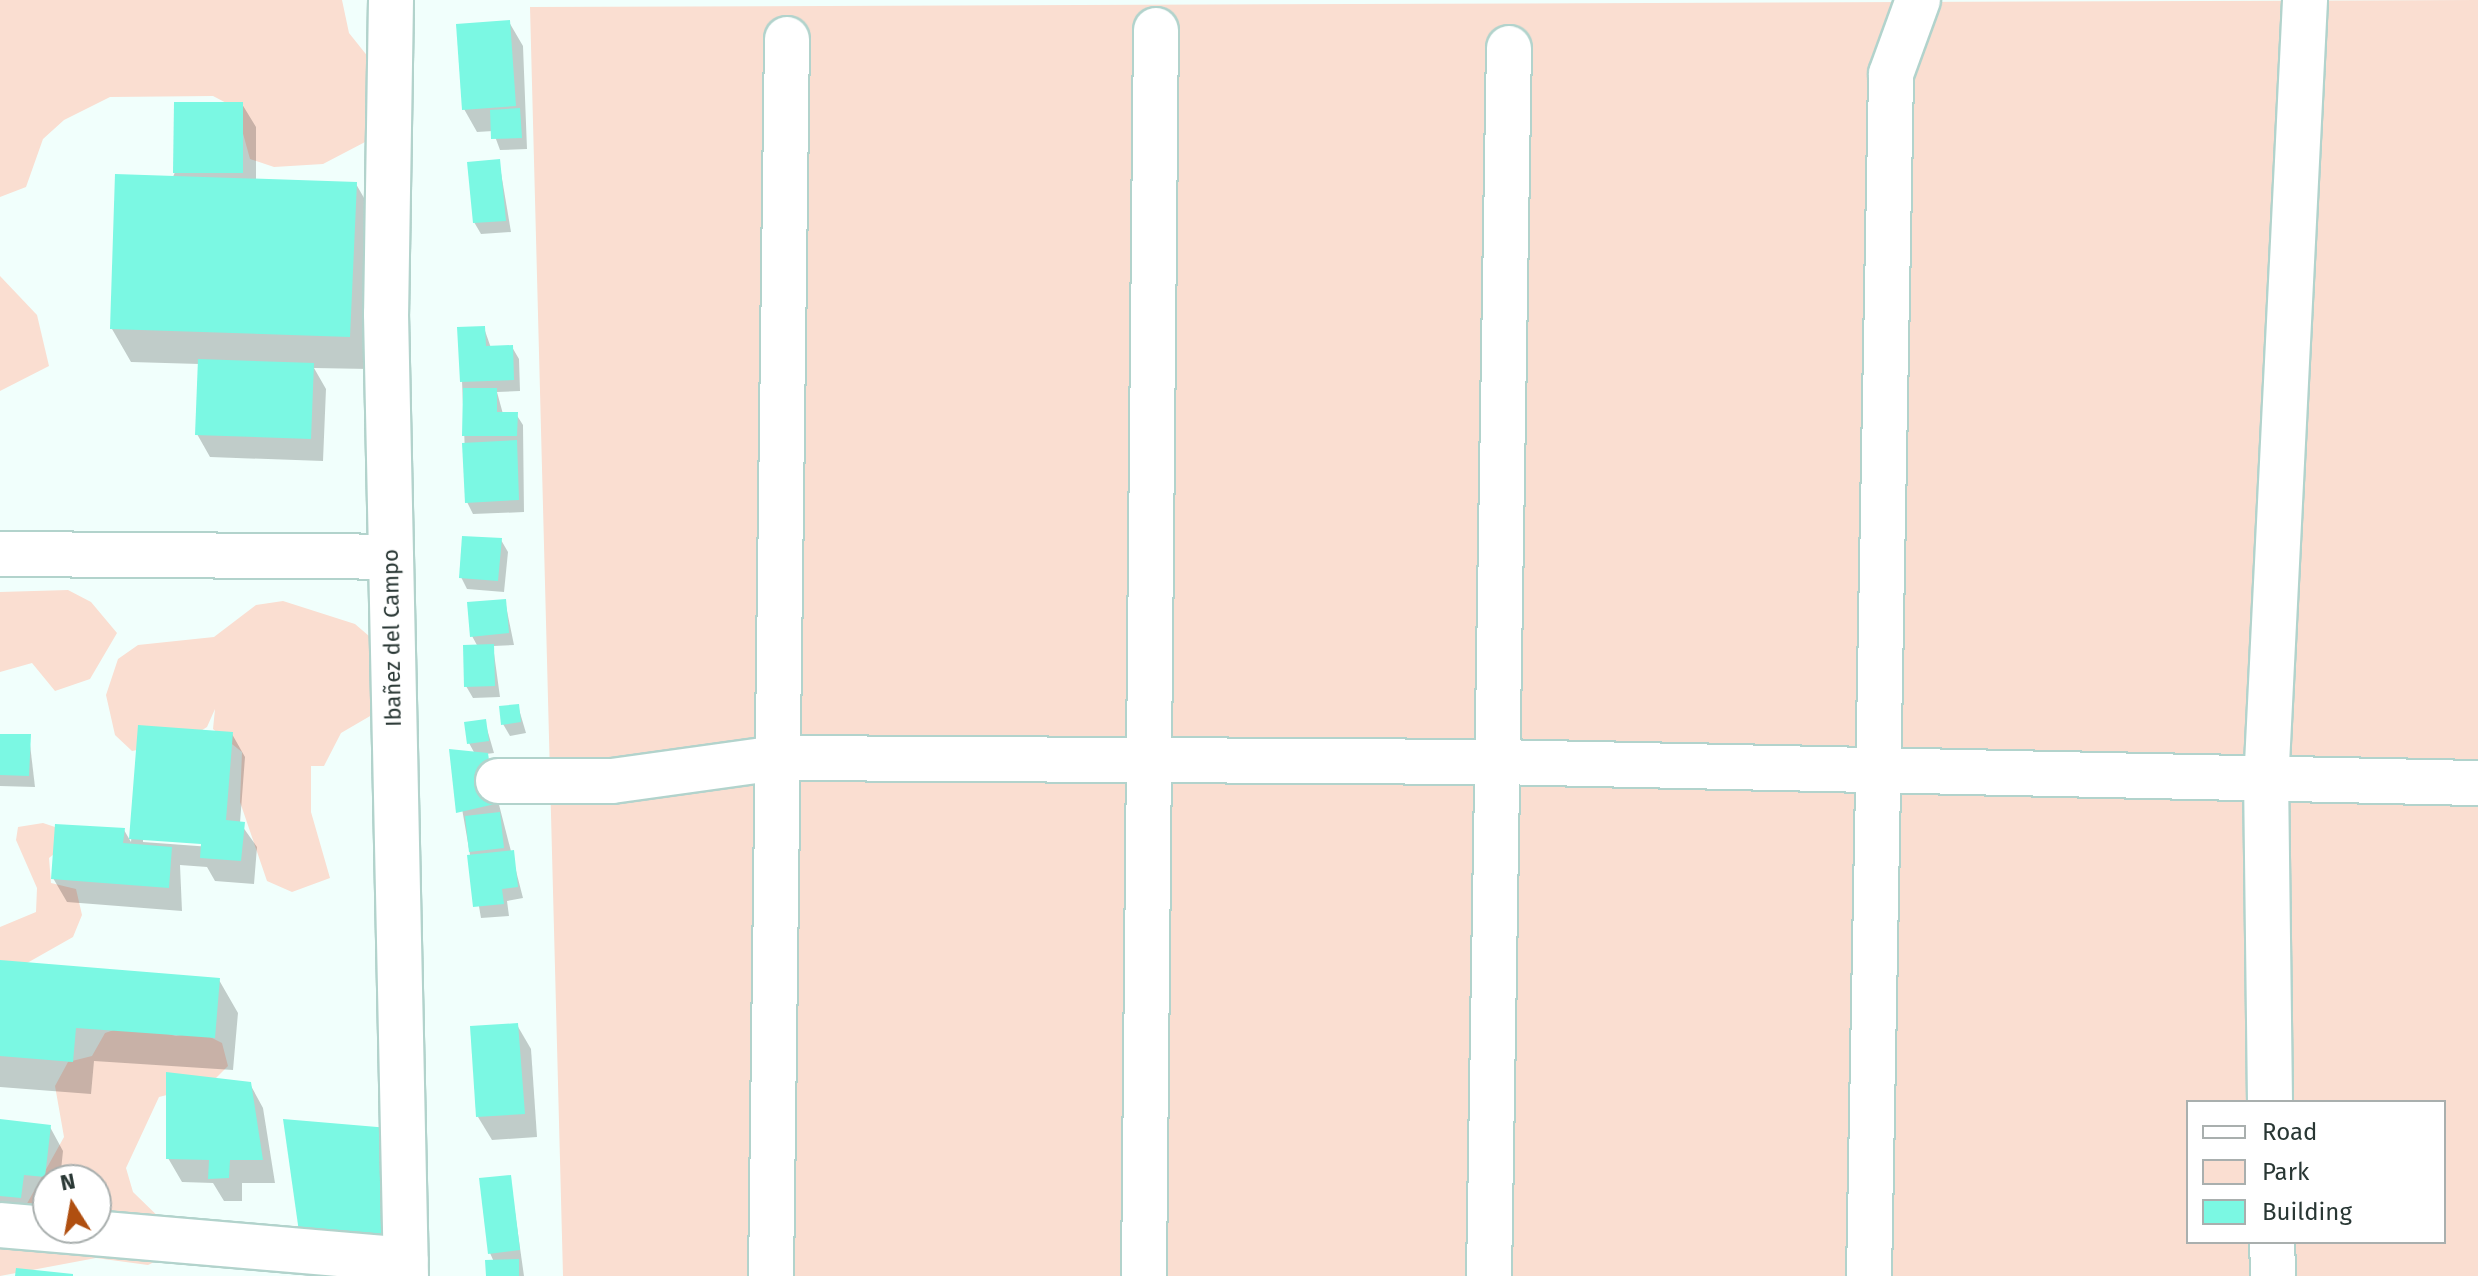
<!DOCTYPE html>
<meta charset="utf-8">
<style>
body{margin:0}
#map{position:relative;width:2478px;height:1276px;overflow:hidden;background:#f1fffc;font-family:"Fira Sans",sans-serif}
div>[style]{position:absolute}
.green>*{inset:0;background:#faded1}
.shadow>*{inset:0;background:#0003}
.building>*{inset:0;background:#7bf8e3}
.roads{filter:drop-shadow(2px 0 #b2d3cc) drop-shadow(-2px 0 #b2d3cc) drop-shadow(0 2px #b2d3cc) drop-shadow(0 -2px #b2d3cc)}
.minor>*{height:44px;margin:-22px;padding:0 22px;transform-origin:22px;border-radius:22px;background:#fff}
span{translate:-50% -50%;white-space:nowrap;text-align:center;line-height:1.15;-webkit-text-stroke:7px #fff;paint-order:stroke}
.street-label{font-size:22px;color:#293734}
.legend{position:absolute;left:2186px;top:1100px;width:260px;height:144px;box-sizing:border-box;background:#fff;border:2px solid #a9afae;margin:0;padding:10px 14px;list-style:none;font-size:24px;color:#293734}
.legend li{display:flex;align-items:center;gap:16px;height:40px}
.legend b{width:40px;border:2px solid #a9afae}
.north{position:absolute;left:32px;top:1164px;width:80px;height:80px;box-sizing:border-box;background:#fff;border:2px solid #a9afae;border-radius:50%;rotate:349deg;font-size:22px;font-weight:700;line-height:32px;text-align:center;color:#293734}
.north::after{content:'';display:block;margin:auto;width:28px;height:36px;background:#b04f10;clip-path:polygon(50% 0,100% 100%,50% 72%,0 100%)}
</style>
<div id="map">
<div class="green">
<i style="clip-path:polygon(0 0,342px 0,349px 33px,381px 73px,367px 141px,323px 164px,274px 167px,250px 159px,236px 108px,213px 96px,110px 97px,64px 120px,43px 139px,26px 187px,0 197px)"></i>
<i style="clip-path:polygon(evenodd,2478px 0,2478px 1276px,563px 1276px,530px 7px,2478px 0,2188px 1102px,2444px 1102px,2444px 1242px,2188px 1242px,2188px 1102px)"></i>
<i style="clip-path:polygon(0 276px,37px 315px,49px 366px,0 391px)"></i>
<i style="clip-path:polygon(68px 590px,91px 602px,117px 633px,90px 679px,55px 691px,32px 663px,0 672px,0 592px)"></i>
<i style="clip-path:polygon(283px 601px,355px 624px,376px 642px,377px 712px,341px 733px,324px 766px,311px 766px,311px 812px,330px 878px,292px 892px,267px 881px,240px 802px,242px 752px,213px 729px,215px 709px,207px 727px,185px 741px,132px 751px,115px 735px,106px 695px,118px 659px,138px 645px,214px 637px,256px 605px)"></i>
<i style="clip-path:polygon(43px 823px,55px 827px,59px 850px,49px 858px,51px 883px,76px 889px,82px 915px,73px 937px,20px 967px,0 960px,0 927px,36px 912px,37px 888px,16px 840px,18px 827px)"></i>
<i style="clip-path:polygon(evenodd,129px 1025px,176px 1036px,200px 1032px,222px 1043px,228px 1066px,210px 1084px,159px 1097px,126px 1168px,133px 1192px,169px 1227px,175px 1252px,148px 1265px,96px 1258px,0 1276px,0 1240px,9px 1236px,64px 1137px,55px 1086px,68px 1062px,92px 1056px,105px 1033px,129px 1025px,48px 1180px,96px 1180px,96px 1228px,48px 1228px,48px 1180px)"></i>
</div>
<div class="shadow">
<i style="clip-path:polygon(509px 22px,523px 46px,527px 149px,500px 150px,493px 131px,477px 132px,464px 109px)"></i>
<i style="clip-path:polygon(242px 104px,256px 127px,256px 181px,356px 184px,375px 217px,369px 369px,314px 368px,326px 389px,323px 461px,210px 457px,197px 434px,199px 364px,131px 362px,112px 329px,175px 172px)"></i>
<i style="clip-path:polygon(499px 161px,511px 232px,481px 234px,474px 222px)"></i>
<i style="clip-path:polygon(484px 328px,491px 348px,512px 347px,519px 359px,520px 391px,497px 392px,503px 414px,516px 414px,523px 425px,524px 512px,473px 514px,467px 502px,462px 381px)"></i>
<i style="clip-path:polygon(501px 540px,508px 552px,504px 592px,467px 589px,461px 577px)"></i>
<i style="clip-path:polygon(505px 601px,514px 645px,493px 646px,500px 697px,473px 698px,466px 686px,478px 647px,472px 636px)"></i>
<i style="clip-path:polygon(518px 706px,526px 733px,510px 736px,503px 724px)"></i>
<i style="clip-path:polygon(485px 722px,494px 753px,486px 754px,523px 898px,507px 901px,509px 916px,481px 918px,452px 751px,475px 754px,469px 743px)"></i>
<i style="clip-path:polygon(evenodd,140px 727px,232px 734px,245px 757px,240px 823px,257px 847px,254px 884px,215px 881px,207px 867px,180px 865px,182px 911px,67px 902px,53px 878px,124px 830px,131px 842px,140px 727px,143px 838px,211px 843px,211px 847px,143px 842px,143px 838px)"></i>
<i style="clip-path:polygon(0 736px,29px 736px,35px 787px,0 786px)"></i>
<i style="clip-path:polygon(0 962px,219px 980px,238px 1013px,233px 1070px,94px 1061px,91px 1094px,0 1087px)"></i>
<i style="clip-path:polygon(517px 1025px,531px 1049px,537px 1137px,492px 1140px,478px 1117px)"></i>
<i style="clip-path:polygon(250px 1084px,263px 1108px,275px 1183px,242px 1183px,242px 1201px,224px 1201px,213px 1183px,182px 1182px,168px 1158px)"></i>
<i style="clip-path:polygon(0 1121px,50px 1127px,63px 1151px,60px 1180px,48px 1180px,48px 1199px,37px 1198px,34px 1221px,0 1217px)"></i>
<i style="clip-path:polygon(510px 1177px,524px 1276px,488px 1276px,494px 1262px,490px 1253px)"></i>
</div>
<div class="building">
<i style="clip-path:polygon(510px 20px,516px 106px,462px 110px,456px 24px)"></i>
<i style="clip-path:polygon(174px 102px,243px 102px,243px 173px,173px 173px)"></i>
<i style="clip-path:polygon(520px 108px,522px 138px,491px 139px,490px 110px)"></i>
<i style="clip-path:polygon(500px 159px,506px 221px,473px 223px,467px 162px)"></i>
<i style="clip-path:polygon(115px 174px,357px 182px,350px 337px,110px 329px)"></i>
<i style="clip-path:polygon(485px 326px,486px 346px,513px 345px,514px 380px,460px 382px,457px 327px)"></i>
<i style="clip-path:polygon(198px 359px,314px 363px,311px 439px,195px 435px)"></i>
<i style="clip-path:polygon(463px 388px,497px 388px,497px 412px,518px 412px,517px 436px,462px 436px)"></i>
<i style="clip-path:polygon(517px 440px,519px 500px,465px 503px,462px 443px)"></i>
<i style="clip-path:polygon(462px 536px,502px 538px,498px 581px,459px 578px)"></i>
<i style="clip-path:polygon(506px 599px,509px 633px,470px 637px,467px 602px)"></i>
<i style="clip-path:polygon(494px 644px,495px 686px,464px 687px,463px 645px)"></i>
<i style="clip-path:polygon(519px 704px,521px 722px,501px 725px,499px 706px)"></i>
<i style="clip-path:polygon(486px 719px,489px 741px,467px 744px,464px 722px)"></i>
<i style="clip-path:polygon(138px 725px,233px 732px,226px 820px,245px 822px,241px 861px,200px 858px,201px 844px,129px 839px)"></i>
<i style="clip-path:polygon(0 734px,31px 734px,29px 776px,0 775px)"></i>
<i style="clip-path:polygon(449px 749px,488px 753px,495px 804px,456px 813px)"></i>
<i style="clip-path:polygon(500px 812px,504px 848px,469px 852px,465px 816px)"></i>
<i style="clip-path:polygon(55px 824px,125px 828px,123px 843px,172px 847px,169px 888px,51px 879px)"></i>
<i style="clip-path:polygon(514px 850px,518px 887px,502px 889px,504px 904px,473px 907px,467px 855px)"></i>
<i style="clip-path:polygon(0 960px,220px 978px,215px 1038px,76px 1028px,73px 1062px,0 1056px)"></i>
<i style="clip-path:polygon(518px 1023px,525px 1114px,476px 1117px,470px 1026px)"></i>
<i style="clip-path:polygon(166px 1072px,251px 1082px,263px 1160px,230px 1160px,229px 1178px,208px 1179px,209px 1160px,166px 1159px)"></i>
<i style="clip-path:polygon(0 1119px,51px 1125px,45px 1177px,24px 1175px,21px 1198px,0 1196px)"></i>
<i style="clip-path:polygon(283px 1119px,389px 1128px,403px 1236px,299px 1232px)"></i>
<i style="clip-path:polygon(511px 1175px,520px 1250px,488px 1254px,479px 1178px)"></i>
<i style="clip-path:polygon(519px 1259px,519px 1276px,486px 1276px,485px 1260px)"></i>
<i style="clip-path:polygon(16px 1268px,73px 1274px,73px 1276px,15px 1276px)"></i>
</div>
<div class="roads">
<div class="minor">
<i style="left:391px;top:0;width:314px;rotate:90.9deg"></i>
<i style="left:386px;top:314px;width:962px;rotate:88.81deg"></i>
<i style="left:0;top:554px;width:391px;rotate:0.4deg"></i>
<i style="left:498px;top:781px;width:114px"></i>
<i style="left:612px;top:781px;width:167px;rotate:-7.9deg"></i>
<i style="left:777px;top:758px;width:720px;rotate:0.32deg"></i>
<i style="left:1497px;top:762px;width:981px;rotate:1.23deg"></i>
<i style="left:2270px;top:1102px;width:318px;rotate:-90.7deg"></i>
<i style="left:2266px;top:784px;width:785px;rotate:-87.15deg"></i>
<i style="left:0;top:1225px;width:407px;rotate:4.9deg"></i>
<i style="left:2272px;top:1242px;width:34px;rotate:88deg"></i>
<i style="left:771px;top:1276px;width:1237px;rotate:-89.26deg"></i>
<i style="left:1144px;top:1276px;width:1246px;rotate:-89.45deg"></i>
<i style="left:1489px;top:1276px;width:1228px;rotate:-89.07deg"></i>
<i style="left:1869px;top:1276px;width:1202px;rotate:-88.95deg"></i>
<i style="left:1891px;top:74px;width:79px;rotate:-70deg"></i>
</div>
</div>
<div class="street-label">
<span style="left:392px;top:638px;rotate:-91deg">Ibañez del Campo</span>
</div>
<ul class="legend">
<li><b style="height:10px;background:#fff"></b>Road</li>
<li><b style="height:22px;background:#faded1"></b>Park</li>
<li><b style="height:22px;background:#7bf8e3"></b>Building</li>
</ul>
<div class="north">N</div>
</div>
